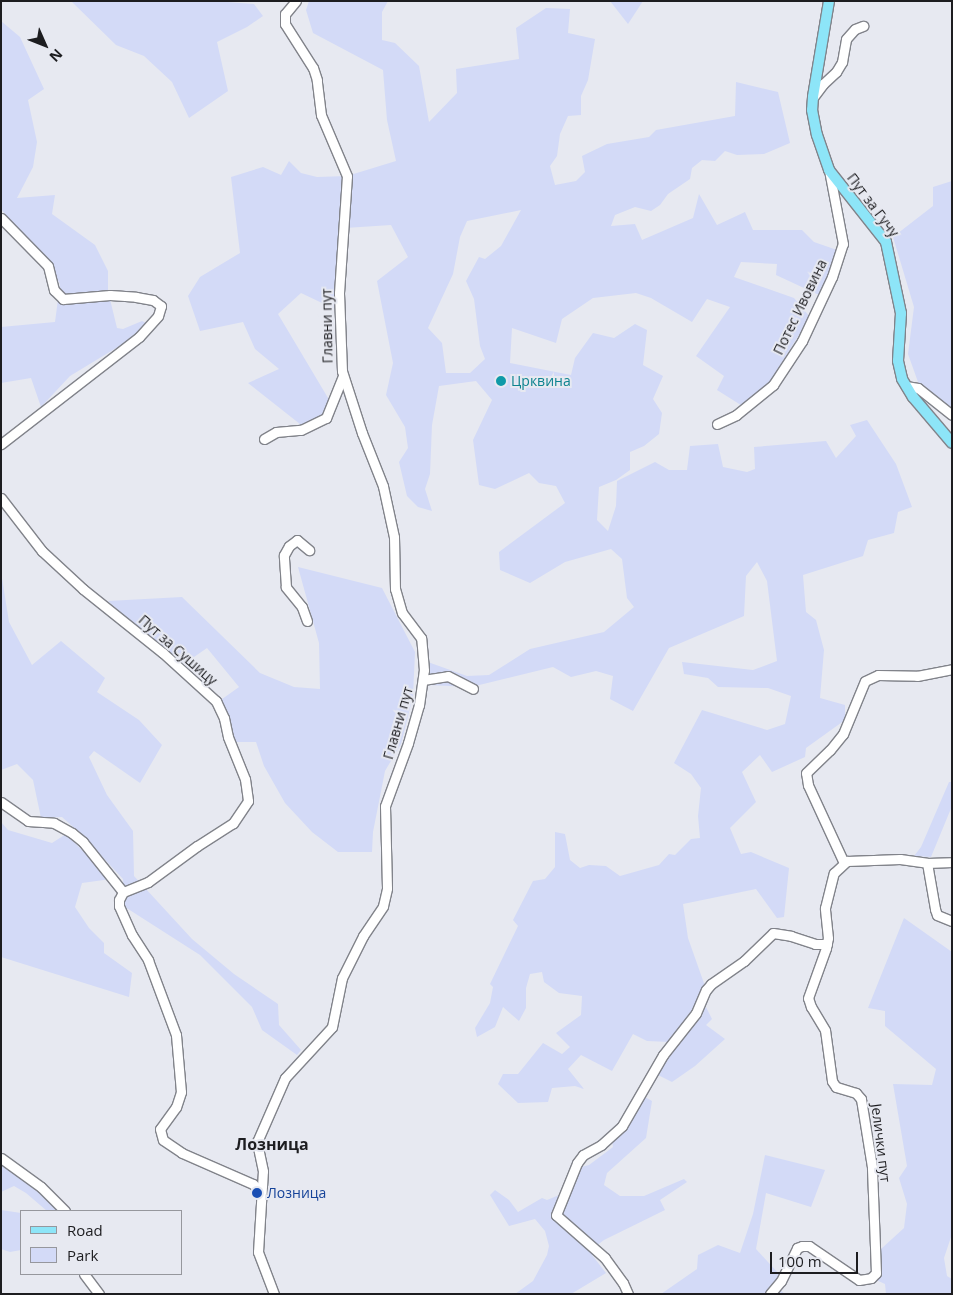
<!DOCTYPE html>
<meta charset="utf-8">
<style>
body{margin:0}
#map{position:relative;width:953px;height:1295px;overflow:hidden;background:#e7e9f1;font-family:"Open Sans",sans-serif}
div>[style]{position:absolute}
.green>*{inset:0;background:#d3daf7}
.roads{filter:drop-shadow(1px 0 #81838a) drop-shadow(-1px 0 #81838a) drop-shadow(0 1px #81838a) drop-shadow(0 -1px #81838a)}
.minor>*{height:9px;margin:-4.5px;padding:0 4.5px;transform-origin:4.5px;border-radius:4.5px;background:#fff}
.major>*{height:10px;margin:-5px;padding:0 5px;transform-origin:5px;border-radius:5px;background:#8de5f8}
.dots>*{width:14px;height:14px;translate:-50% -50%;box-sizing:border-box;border:2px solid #e7e9f1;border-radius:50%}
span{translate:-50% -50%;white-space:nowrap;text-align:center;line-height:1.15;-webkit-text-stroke:4px #e7e9f1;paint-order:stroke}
.street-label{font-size:14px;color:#1d1d20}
.culture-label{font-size:14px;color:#0d838f}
.left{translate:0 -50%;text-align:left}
.transit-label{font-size:14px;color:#164399}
.quarter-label{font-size:16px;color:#1d1d20;font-weight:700}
.frame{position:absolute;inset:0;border:2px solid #1d1d20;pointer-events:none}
.legend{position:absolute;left:20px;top:1210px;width:162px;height:65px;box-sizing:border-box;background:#e7e9f1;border:1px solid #96979d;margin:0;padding:6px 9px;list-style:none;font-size:15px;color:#1d1d20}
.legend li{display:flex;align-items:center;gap:10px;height:25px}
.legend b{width:25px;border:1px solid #96979d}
.north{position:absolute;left:20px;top:20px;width:50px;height:50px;-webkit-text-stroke:4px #e7e9f1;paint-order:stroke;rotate:134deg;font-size:14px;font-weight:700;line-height:20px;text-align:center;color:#1d1d20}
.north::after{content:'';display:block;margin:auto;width:18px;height:22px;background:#1d1d20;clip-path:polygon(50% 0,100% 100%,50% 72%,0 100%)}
.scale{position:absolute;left:770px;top:1252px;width:88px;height:22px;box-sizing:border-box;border:2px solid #1d1d20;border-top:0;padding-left:6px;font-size:15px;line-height:18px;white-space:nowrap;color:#1d1d20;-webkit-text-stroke:4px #e7e9f1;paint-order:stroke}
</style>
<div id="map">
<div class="green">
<i style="clip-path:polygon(71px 1px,214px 1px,254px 4px,263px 16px,247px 27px,217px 42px,228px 91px,189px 118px,172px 82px,144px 56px,116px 45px)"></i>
<i style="clip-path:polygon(evenodd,309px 1px,388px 1px,382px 12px,382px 40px,395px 43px,419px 66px,429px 122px,457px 93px,456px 69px,519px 59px,516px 28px,546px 8px,570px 9px,568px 33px,595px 39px,588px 80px,581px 96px,581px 115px,568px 116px,560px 134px,557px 156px,550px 166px,555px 185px,576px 181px,585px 172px,582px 156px,607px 144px,649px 137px,656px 130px,735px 116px,736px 82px,778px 92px,790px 143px,764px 154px,737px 155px,725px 151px,715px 161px,702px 160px,692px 168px,690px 179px,668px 194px,660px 205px,651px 211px,635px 207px,615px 215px,611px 226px,635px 224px,642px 240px,693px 218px,699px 194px,717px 225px,745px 212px,753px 230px,802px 230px,814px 242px,840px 251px,819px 295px,776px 275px,777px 264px,741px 262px,734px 277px,794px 298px,810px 317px,766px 388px,744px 407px,717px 390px,724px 376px,696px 356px,730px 307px,707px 299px,692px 322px,651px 298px,636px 293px,593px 298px,562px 319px,556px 343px,512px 328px,510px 363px,571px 375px,575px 358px,593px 333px,614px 338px,635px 324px,647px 330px,643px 365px,663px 376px,653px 399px,662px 413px,659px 434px,644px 446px,630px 452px,630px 470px,616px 480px,599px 487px,597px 520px,608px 531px,616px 506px,617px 481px,655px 462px,669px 470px,687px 470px,690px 446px,718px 444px,723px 467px,747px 472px,755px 469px,754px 447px,826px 441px,836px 458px,856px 436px,850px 425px,867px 420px,896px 464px,912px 507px,898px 512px,894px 533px,868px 540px,863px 556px,803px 575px,806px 612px,816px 620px,824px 650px,820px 698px,845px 705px,845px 720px,806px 748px,805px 757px,772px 772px,760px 755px,742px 772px,756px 802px,730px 828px,741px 854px,751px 852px,789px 868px,784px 917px,777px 918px,756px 889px,683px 904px,688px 938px,706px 989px,684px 1022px,670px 1042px,647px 1041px,633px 1034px,612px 1071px,581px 1055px,568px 1069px,584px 1089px,575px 1086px,552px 1088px,548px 1102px,518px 1103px,498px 1084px,503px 1074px,518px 1074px,543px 1043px,562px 1054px,570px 1047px,556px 1033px,581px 1015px,582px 996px,559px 993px,544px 982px,542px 972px,530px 974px,526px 988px,526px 1008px,519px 1021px,503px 1007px,495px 1027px,477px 1037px,475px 1028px,490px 1003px,493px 987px,490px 984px,518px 926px,513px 920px,533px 881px,545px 879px,555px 867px,555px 832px,565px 834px,570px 860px,580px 868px,589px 865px,606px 866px,620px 876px,659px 865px,669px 854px,675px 855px,691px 839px,700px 838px,698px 816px,701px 788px,691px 774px,674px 763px,702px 710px,767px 730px,785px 724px,791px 696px,768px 688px,718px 687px,708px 678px,684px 674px,682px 662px,753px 670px,777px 661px,767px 581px,757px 562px,746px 576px,744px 616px,669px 648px,633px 711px,610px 699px,613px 676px,596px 671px,571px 677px,553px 667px,471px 687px,428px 685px,425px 661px,467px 676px,489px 675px,530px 649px,604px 632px,634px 607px,627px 598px,622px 559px,611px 549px,565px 562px,530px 583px,500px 570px,499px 552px,565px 503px,556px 486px,539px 483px,529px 473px,495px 489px,479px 485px,473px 440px,492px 400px,476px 381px,439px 386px,432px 425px,430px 474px,425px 489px,432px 511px,418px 507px,407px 496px,399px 462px,408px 448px,405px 427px,386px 395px,393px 363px,377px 281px,408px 257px,391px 225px,345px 228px,339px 311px,301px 293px,278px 314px,331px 403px,326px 418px,305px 428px,248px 383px,279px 369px,255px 349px,243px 322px,200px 331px,188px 296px,200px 277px,240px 253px,231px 177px,263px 167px,281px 175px,289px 161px,301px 173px,317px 177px,347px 176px,396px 161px,387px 120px,383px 70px,313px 33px,306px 10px,309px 1px,521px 210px,501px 246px,485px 259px,479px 257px,466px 281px,474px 299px,480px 346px,485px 359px,470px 373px,446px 373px,442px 343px,428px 328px,453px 274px,460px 237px,467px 221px,521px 210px)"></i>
<i style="clip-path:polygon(610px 1px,643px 1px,628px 24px)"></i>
<i style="clip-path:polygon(1px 21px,20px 37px,44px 89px,28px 100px,37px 142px,33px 167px,17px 198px,55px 195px,52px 214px,95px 245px,108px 271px,108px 291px,117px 328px,123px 329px,142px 321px,146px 323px,131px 339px,70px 376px,41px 407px,31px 378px,1px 383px,1px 327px,55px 322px,60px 284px,52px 269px,1px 209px)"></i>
<i style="clip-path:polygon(952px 181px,952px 414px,947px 418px,918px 382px,908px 354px,914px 307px,893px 237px,933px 206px,933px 187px)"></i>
<i style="clip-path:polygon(298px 567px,382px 588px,415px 652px,413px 696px,401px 744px,385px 771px,373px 832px,372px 852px,338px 852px,312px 832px,285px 803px,264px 766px,256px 742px,228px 742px,218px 702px,239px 687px,207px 648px,181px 666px,108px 601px,182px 597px,260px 673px,294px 687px,320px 689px,319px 643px)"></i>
<i style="clip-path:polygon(1px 572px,9px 622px,32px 665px,61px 641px,105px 678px,97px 692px,139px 720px,162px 745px,140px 783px,94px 751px,89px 757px,107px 795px,133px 831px,134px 876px,192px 939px,234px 974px,278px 1004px,279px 1025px,301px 1050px,297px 1055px,262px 1030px,252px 1007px,200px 955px,125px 907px,123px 879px,80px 833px,62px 817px,41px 818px,33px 780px,17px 764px,1px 770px)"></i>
<i style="clip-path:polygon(949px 782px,952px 782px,952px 806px,931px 857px,914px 856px,921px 847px)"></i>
<i style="clip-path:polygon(1px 822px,8px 830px,52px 843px,66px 834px,111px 879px,82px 883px,75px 907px,89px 928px,104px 943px,104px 953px,132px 973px,129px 997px,1px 957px)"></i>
<i style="clip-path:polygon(904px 918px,952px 952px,952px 1234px,944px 1258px,947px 1276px,952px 1279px,952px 1294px,886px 1294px,885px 1284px,874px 1279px,881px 1249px,904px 1228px,907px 1204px,899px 1178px,907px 1166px,893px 1084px,932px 1085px,936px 1069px,885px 1026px,885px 1011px,868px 1008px)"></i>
<i style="clip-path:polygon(706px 1007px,712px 1019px,706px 1025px,725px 1039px,695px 1066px,672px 1082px,656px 1074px,688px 1027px)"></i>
<i style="clip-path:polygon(645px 1097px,652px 1101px,646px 1138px,607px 1173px,604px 1185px,620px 1196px,644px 1196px,684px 1179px,687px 1182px,660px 1200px,665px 1210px,604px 1240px,596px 1246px,592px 1255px,606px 1273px,571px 1294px,515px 1294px,533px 1281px,547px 1255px,549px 1246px,545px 1231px,535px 1219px,509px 1226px,490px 1195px,495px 1190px,509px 1200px,518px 1212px,542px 1198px,547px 1200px,569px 1191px,581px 1167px,589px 1165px,613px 1147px,612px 1141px,630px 1122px)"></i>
<i style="clip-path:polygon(765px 1155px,825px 1170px,811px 1207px,766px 1193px,756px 1249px,780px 1275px,775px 1286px,785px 1294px,661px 1294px,697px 1269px,698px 1255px,718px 1245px,740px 1253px,753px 1214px)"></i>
<i style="clip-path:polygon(1px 1158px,65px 1211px,47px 1211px,26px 1193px,14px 1186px,1px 1192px)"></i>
<i style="clip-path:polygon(1px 1210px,21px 1213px,21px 1250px,10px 1252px,1px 1249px)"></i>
</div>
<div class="roads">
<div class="minor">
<i style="left:814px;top:96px;width:15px;rotate:-53deg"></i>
<i style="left:823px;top:84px;width:18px;rotate:-43deg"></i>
<i style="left:836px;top:72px;width:12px;rotate:-59deg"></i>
<i style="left:842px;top:62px;width:23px;rotate:-80deg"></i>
<i style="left:846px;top:39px;width:13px;rotate:-48deg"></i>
<i style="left:855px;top:29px;width:9px;rotate:-21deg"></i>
<i style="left:1px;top:218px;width:67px;rotate:45.6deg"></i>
<i style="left:48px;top:266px;width:25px;rotate:76deg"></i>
<i style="left:54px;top:290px;width:13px;rotate:45deg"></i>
<i style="left:63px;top:299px;width:47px;rotate:-4.9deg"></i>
<i style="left:110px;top:295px;width:26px;rotate:4deg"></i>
<i style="left:136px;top:297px;width:17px;rotate:10deg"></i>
<i style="left:153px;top:300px;width:10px;rotate:37deg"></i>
<i style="left:161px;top:306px;width:10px;rotate:107deg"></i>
<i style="left:158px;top:316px;width:28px;rotate:132deg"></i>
<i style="left:139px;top:337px;width:175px;rotate:142.2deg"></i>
<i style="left:906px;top:386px;width:12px;rotate:9deg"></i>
<i style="left:918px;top:388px;width:43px;rotate:38.5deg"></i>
<i style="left:717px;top:424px;width:21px;rotate:-25deg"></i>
<i style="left:736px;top:415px;width:48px;rotate:-39deg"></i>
<i style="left:773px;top:385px;width:53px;rotate:-56.6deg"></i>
<i style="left:802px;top:341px;width:71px;rotate:-64.9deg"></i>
<i style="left:832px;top:277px;width:35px;rotate:-72deg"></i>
<i style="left:843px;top:244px;width:75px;rotate:-100.7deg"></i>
<i style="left:264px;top:439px;width:14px;rotate:-30deg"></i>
<i style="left:276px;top:432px;width:25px;rotate:-5deg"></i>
<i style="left:301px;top:430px;width:28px;rotate:-26deg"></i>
<i style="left:326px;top:418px;width:45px;rotate:-68deg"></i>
<i style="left:1px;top:498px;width:67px;rotate:52.3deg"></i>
<i style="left:42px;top:551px;width:56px;rotate:42.8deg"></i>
<i style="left:83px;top:589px;width:102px;rotate:38.7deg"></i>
<i style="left:163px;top:653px;width:72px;rotate:42.2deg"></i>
<i style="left:216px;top:701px;width:19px;rotate:65deg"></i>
<i style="left:224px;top:718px;width:19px;rotate:78deg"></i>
<i style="left:228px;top:737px;width:45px;rotate:68deg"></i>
<i style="left:245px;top:779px;width:22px;rotate:82deg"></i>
<i style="left:248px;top:801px;width:27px;rotate:124deg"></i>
<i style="left:233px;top:823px;width:43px;rotate:147.4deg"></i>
<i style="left:197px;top:846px;width:61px;rotate:143.7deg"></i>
<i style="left:148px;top:882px;width:27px;rotate:158deg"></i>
<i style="left:123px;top:892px;width:9px;rotate:117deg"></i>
<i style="left:119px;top:900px;width:6px;rotate:90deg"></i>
<i style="left:119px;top:906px;width:32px;rotate:66deg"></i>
<i style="left:132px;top:935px;width:30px;rotate:57deg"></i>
<i style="left:148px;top:960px;width:80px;rotate:69.5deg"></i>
<i style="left:176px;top:1035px;width:57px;rotate:85deg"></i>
<i style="left:181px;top:1092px;width:16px;rotate:108deg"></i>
<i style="left:176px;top:1107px;width:27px;rotate:126deg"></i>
<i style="left:160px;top:1129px;width:11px;rotate:75deg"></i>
<i style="left:163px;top:1140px;width:23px;rotate:34deg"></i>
<i style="left:182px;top:1153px;width:77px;rotate:23.6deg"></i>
<i style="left:253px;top:1184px;width:10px;rotate:45deg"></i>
<i style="left:307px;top:621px;width:15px;rotate:-110deg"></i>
<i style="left:302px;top:607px;width:26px;rotate:-129deg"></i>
<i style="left:286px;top:587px;width:32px;rotate:-94deg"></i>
<i style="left:284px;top:555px;width:10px;rotate:-61deg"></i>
<i style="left:289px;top:546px;width:10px;rotate:-37deg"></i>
<i style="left:297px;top:540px;width:16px;rotate:40deg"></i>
<i style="left:423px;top:680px;width:25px;rotate:-9deg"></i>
<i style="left:448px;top:676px;width:28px;rotate:27deg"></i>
<i style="left:1px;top:802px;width:33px;rotate:35deg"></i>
<i style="left:28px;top:821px;width:26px;rotate:4deg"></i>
<i style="left:54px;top:823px;width:21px;rotate:29deg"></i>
<i style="left:72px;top:833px;width:14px;rotate:39deg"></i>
<i style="left:83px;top:842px;width:64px;rotate:51.3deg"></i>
<i style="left:844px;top:863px;width:86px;rotate:-114.8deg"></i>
<i style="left:808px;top:785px;width:12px;rotate:-99deg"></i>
<i style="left:806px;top:773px;width:33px;rotate:-44deg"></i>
<i style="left:830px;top:750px;width:21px;rotate:-51deg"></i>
<i style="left:843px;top:734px;width:57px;rotate:-67.5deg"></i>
<i style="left:865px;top:681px;width:14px;rotate:-25deg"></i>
<i style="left:878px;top:675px;width:39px;rotate:1deg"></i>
<i style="left:917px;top:676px;width:36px;rotate:-11deg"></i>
<i style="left:927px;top:863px;width:47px;rotate:80.1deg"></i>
<i style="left:935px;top:909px;width:6px;rotate:72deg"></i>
<i style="left:937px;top:915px;width:16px;rotate:22deg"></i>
<i style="left:1px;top:1158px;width:49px;rotate:35.9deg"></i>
<i style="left:41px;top:1187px;width:34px;rotate:45deg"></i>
<i style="left:84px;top:1274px;width:25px;rotate:53deg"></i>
<i style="left:274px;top:1294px;width:45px;rotate:-110.9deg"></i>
<i style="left:258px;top:1252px;width:81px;rotate:-86.5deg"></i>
<i style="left:263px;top:1171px;width:30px;rotate:-102deg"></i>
<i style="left:257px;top:1142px;width:70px;rotate:-66.4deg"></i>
<i style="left:285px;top:1078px;width:69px;rotate:-47.3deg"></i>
<i style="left:332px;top:1027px;width:50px;rotate:-78.5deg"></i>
<i style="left:342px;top:978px;width:47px;rotate:-63.4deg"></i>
<i style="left:363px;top:936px;width:36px;rotate:-56deg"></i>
<i style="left:383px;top:906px;width:18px;rotate:-77deg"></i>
<i style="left:387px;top:888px;width:82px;rotate:-91.4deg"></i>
<i style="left:385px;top:806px;width:67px;rotate:-69.9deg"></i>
<i style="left:408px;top:743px;width:40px;rotate:-74deg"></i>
<i style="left:419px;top:705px;width:35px;rotate:-82deg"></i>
<i style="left:424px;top:670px;width:32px;rotate:-95deg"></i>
<i style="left:421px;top:638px;width:31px;rotate:-127deg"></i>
<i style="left:402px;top:613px;width:25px;rotate:-106deg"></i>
<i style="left:395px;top:589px;width:52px;rotate:-91.1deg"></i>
<i style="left:394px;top:537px;width:52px;rotate:-102.2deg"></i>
<i style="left:383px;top:486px;width:57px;rotate:-111.6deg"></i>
<i style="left:362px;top:433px;width:65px;rotate:-107.9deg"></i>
<i style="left:342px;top:371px;width:78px;rotate:-92.2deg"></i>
<i style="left:339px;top:293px;width:117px;rotate:-86.1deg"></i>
<i style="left:347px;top:176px;width:66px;rotate:-113.1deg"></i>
<i style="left:321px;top:115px;width:35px;rotate:-97deg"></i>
<i style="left:317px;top:80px;width:13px;rotate:-108deg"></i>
<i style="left:313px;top:68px;width:52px;rotate:-122.5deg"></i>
<i style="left:285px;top:24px;width:10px;rotate:-90deg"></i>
<i style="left:285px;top:14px;width:17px;rotate:-50deg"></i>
<i style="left:628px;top:1294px;width:12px;rotate:-114deg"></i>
<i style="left:623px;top:1283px;width:31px;rotate:-126deg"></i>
<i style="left:605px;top:1258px;width:65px;rotate:-138.7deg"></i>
<i style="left:556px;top:1215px;width:56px;rotate:-68deg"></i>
<i style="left:577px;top:1163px;width:10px;rotate:-53deg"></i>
<i style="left:583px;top:1155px;width:21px;rotate:-29deg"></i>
<i style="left:601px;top:1145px;width:28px;rotate:-42deg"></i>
<i style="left:622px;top:1126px;width:82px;rotate:-60deg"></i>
<i style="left:663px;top:1055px;width:53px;rotate:-51.8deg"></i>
<i style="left:696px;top:1013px;width:25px;rotate:-67deg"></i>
<i style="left:706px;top:990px;width:8px;rotate:-50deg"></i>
<i style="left:711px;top:984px;width:40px;rotate:-34.9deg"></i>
<i style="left:744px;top:961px;width:40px;rotate:-44deg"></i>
<i style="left:773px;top:933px;width:18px;rotate:9deg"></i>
<i style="left:791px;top:936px;width:25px;rotate:18deg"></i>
<i style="left:815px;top:944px;width:12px"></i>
<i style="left:770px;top:1294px;width:17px;rotate:-50deg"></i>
<i style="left:781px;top:1281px;width:37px;rotate:-64deg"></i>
<i style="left:797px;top:1248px;width:5px;rotate:-22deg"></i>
<i style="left:802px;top:1246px;width:7px"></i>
<i style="left:809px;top:1246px;width:60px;rotate:34.2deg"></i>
<i style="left:859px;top:1280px;width:12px;rotate:-9deg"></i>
<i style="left:871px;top:1278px;width:7px;rotate:-45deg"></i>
<i style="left:876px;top:1273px;width:106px;rotate:-92.2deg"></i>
<i style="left:872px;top:1167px;width:69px;rotate:-99.2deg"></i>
<i style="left:861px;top:1099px;width:8px;rotate:-130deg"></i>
<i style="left:856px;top:1093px;width:21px;rotate:-163deg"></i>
<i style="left:836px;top:1087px;width:7px;rotate:-124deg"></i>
<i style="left:832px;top:1081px;width:51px;rotate:-97.8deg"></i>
<i style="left:825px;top:1030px;width:27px;rotate:-121deg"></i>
<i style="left:811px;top:1007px;width:9px;rotate:-108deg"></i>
<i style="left:808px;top:998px;width:53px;rotate:-70.2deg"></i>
<i style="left:826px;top:948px;width:10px;rotate:-79deg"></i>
<i style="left:828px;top:938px;width:30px;rotate:-96deg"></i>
<i style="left:825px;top:908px;width:36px;rotate:-76deg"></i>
<i style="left:834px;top:873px;width:18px;rotate:-43deg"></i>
<i style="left:847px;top:861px;width:53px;rotate:-2.2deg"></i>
<i style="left:900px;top:859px;width:27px;rotate:8deg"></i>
<i style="left:927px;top:863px;width:25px;rotate:-2deg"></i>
</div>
<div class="major">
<i style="left:829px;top:1px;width:97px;rotate:99.5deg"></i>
<i style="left:813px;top:97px;width:13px;rotate:94deg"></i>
<i style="left:812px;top:110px;width:25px;rotate:79deg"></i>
<i style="left:817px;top:135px;width:37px;rotate:71deg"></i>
<i style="left:829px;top:170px;width:92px;rotate:51.6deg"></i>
<i style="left:886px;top:242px;width:73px;rotate:78.1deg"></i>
<i style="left:901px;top:313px;width:48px;rotate:93.6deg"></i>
<i style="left:898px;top:361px;width:18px;rotate:77deg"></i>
<i style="left:902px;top:379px;width:21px;rotate:59deg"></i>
<i style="left:913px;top:397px;width:60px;rotate:49.7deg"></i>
</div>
</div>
<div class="dots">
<i style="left:501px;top:381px;background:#0f9aa8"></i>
<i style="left:257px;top:1193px;background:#1a4fb4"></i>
</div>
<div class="street-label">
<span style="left:873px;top:205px;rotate:53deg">Пут за Гучу</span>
<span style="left:800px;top:307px;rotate:-64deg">Потес Ивовина</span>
<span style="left:327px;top:326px;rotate:-91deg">Главни пут</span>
<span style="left:178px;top:650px;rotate:41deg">Пут за Сушицу</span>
<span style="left:398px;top:723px;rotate:-74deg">Главни пут</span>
<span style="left:881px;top:1143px;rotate:83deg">Јелички пут</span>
</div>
<div class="culture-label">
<span class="left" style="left:511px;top:381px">Црквина</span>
</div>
<div class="transit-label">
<span class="left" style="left:267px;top:1193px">Лозница</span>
</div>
<div class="quarter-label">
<span style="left:272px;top:1144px">Лозница</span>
</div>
<div class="frame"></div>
<ul class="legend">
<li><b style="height:6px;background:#8de5f8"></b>Road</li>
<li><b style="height:14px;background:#d3daf7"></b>Park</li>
</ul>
<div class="north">N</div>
<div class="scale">100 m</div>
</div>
